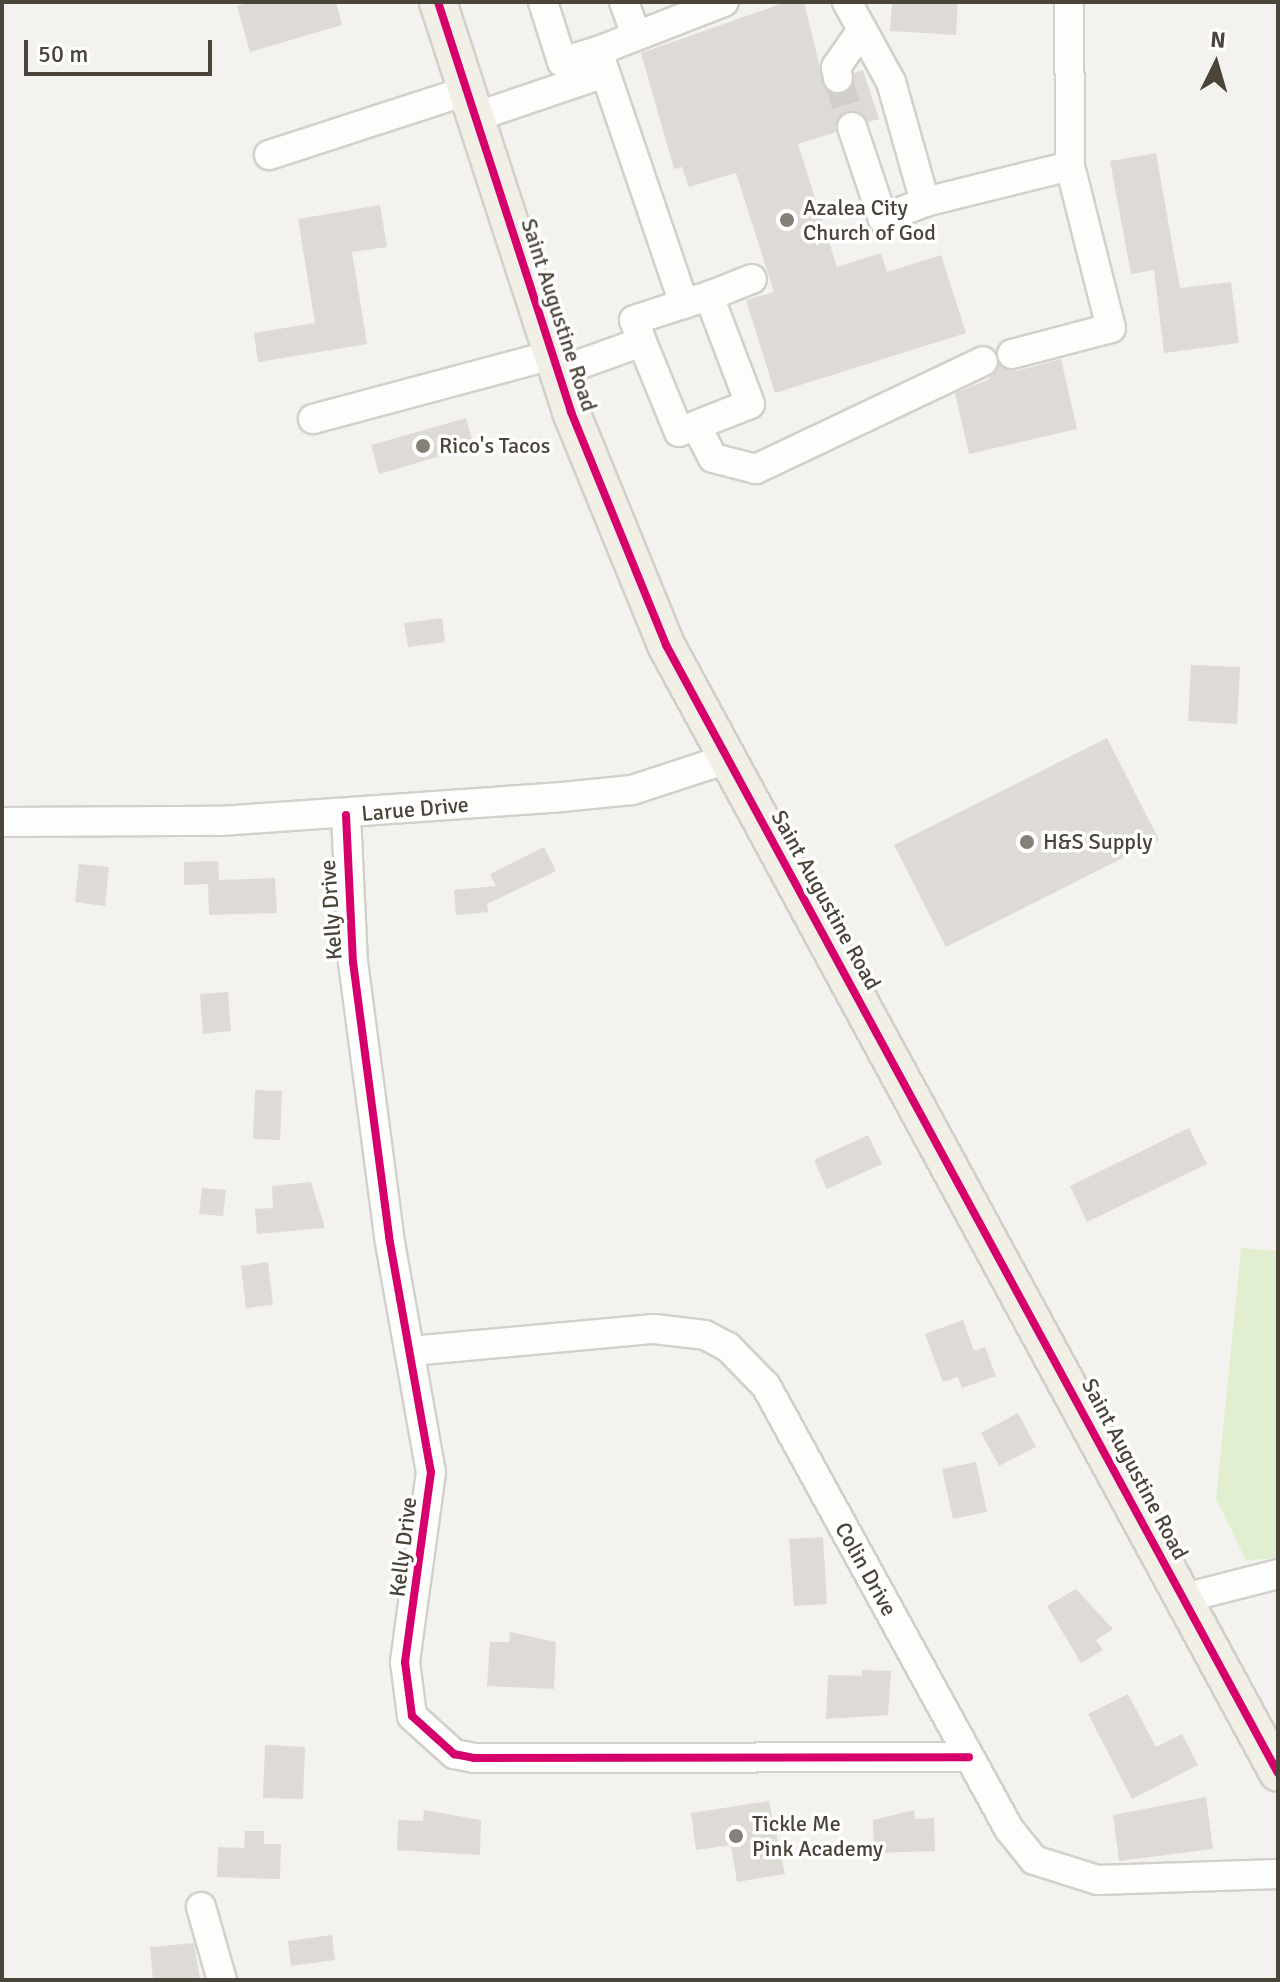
<!DOCTYPE html>
<style>
body{margin:0}
#map{position:relative;width:1280px;height:1982px;overflow:hidden;background:#f4f2ee;font-family:Signika,sans-serif}
div>[style]{position:absolute}
.green>*{inset:0;background:#e1eecf}
.building>*{inset:0;background:#dedbd6}
.minor-tunnel>*{height:28px;margin-top:-14px;transform-origin:0;background:repeating-linear-gradient(90deg,#d2cfca 0 28px,transparent 0 42px)}
.roads{filter:drop-shadow(2px 0 #d2d0cb) drop-shadow(-2px 0 #d2d0cb) drop-shadow(0 2px #d2d0cb) drop-shadow(0 -2px #d2d0cb)}
.minor>*{height:28px;margin:-14px;padding:0 14px;transform-origin:14px;border-radius:14px;background:#fdfdfc}
.major>*{height:36px;margin:-18px;padding:0 18px;transform-origin:18px;border-radius:18px;background:#f2efe6}
.cycleway>*{height:8px;margin:-4px;padding:0 4px;transform-origin:4px;border-radius:4px;background:#d6006c}
.dots>*{width:22px;height:22px;translate:-50% -50%;box-sizing:border-box;border:4px solid #fff;border-radius:50%}
span{translate:-50% -50%;white-space:nowrap;text-align:center;line-height:1.15;-webkit-text-stroke:7px #fff;paint-order:stroke}
.poi-label{font-size:22px;color:#4b4439}
.left{translate:0 -50%;text-align:left}
.street-label{font-size:22px;color:#4b4439}
.frame{position:absolute;inset:0;border:4px solid #4b4439;pointer-events:none}
.north{position:absolute;left:1176px;top:24px;width:80px;height:80px;-webkit-text-stroke:6px #fff;paint-order:stroke;rotate:5deg;font-size:22px;font-weight:700;line-height:32px;text-align:center;color:#4b4439}
.north::after{content:'';display:block;margin:auto;width:28px;height:36px;background:#4b4439;clip-path:polygon(50% 0,100% 100%,50% 72%,0 100%)}
.scale{position:absolute;left:24px;top:40px;width:188px;height:36px;box-sizing:border-box;border:4px solid #4b4439;border-top:0;padding-left:10px;font-size:24px;line-height:28px;white-space:nowrap;color:#4b4439;-webkit-text-stroke:6px #fff;paint-order:stroke}
</style>
<div id="map">
<div class="green">
<i style="clip-path:polygon(1241px 1248px,1278px 1251px,1278px 1558px,1246px 1560px,1216px 1499px)"></i>
</div>
<div class="building">
<i style="clip-path:polygon(251px 2px,336px 2px,342px 25px,250px 52px,237px 6px)"></i>
<i style="clip-path:polygon(786px 2px,804px 2px,825px 88px,848px 91px,854px 73px,863px 70px,879px 119px,868px 122px,847px 111px,836px 132px,798px 144px,837px 267px,881px 253px,887px 272px,941px 255px,966px 333px,775px 393px,746px 300px,774px 292px,736px 173px,689px 187px,682px 167px,674px 169px,641px 53px)"></i>
<i style="clip-path:polygon(892px 2px,958px 2px,956px 35px,890px 31px)"></i>
<i style="clip-path:polygon(1156px 153px,1180px 288px,1231px 282px,1239px 343px,1164px 353px,1154px 270px,1131px 274px,1110px 161px)"></i>
<i style="clip-path:polygon(380px 205px,387px 247px,352px 252px,367px 344px,258px 362px,254px 333px,315px 323px,298px 219px)"></i>
<i style="clip-path:polygon(1061px 359px,1077px 429px,969px 454px,955px 393px,988px 380px,999px 365px,1016px 371px)"></i>
<i style="clip-path:polygon(466px 418px,474px 446px,379px 474px,371px 445px)"></i>
<i style="clip-path:polygon(442px 618px,445px 642px,408px 647px,404px 623px)"></i>
<i style="clip-path:polygon(1191px 665px,1240px 667px,1237px 724px,1188px 721px)"></i>
<i style="clip-path:polygon(1107px 738px,1159px 840px,946px 947px,894px 845px)"></i>
<i style="clip-path:polygon(544px 847px,556px 871px,487px 904px,488px 912px,456px 915px,454px 890px,496px 886px,490px 874px)"></i>
<i style="clip-path:polygon(218px 861px,219px 880px,275px 878px,277px 913px,209px 915px,208px 884px,184px 885px,184px 862px)"></i>
<i style="clip-path:polygon(79px 864px,109px 867px,105px 906px,75px 902px)"></i>
<i style="clip-path:polygon(228px 992px,231px 1031px,203px 1034px,200px 994px)"></i>
<i style="clip-path:polygon(255px 1090px,282px 1091px,280px 1140px,253px 1139px)"></i>
<i style="clip-path:polygon(1189px 1128px,1207px 1164px,1087px 1222px,1070px 1186px)"></i>
<i style="clip-path:polygon(868px 1135px,882px 1164px,827px 1189px,814px 1160px)"></i>
<i style="clip-path:polygon(311px 1182px,325px 1228px,257px 1234px,255px 1209px,273px 1208px,272px 1186px)"></i>
<i style="clip-path:polygon(202px 1188px,226px 1190px,223px 1216px,199px 1214px)"></i>
<i style="clip-path:polygon(268px 1262px,273px 1305px,246px 1308px,241px 1266px)"></i>
<i style="clip-path:polygon(963px 1320px,974px 1351px,985px 1347px,996px 1376px,962px 1388px,958px 1377px,943px 1382px,925px 1334px)"></i>
<i style="clip-path:polygon(1018px 1413px,1036px 1447px,999px 1466px,981px 1433px)"></i>
<i style="clip-path:polygon(976px 1462px,987px 1512px,953px 1519px,942px 1469px)"></i>
<i style="clip-path:polygon(823px 1537px,827px 1604px,794px 1606px,789px 1539px)"></i>
<i style="clip-path:polygon(1076px 1589px,1113px 1629px,1096px 1640px,1103px 1650px,1081px 1663px,1047px 1606px)"></i>
<i style="clip-path:polygon(510px 1632px,556px 1642px,554px 1689px,487px 1686px,490px 1642px,509px 1642px)"></i>
<i style="clip-path:polygon(862px 1670px,891px 1671px,888px 1715px,826px 1719px,828px 1675px,862px 1676px)"></i>
<i style="clip-path:polygon(1128px 1694px,1156px 1747px,1182px 1734px,1198px 1765px,1132px 1799px,1088px 1714px)"></i>
<i style="clip-path:polygon(265px 1745px,305px 1747px,303px 1799px,263px 1798px)"></i>
<i style="clip-path:polygon(1206px 1797px,1213px 1849px,1119px 1861px,1113px 1815px)"></i>
<i style="clip-path:polygon(769px 1801px,785px 1874px,737px 1882px,731px 1845px,696px 1850px,691px 1813px)"></i>
<i style="clip-path:polygon(424px 1810px,481px 1820px,480px 1855px,397px 1850px,398px 1820px,423px 1821px)"></i>
<i style="clip-path:polygon(914px 1810px,915px 1819px,934px 1818px,935px 1851px,874px 1853px,873px 1820px)"></i>
<i style="clip-path:polygon(245px 1831px,264px 1831px,264px 1844px,281px 1844px,280px 1879px,217px 1877px,218px 1847px,244px 1848px)"></i>
<i style="clip-path:polygon(332px 1935px,335px 1960px,291px 1966px,288px 1941px)"></i>
<i style="clip-path:polygon(194px 1943px,200px 1980px,153px 1980px,150px 1947px)"></i>
</div>
<div class="minor-tunnel">
<i style="left:838px;top:78px;width:51px;rotate:74.1deg"></i>
</div>
<div class="roads">
<div class="minor">
<i style="left:543px;top:2px;width:63px;rotate:72.4deg"></i>
<i style="left:562px;top:62px;width:38px;rotate:-17deg"></i>
<i style="left:624px;top:2px;width:35px;rotate:70deg"></i>
<i style="left:847px;top:2px;width:91px;rotate:61.2deg"></i>
<i style="left:891px;top:82px;width:125px;rotate:74.2deg"></i>
<i style="left:925px;top:202px;width:149px;rotate:-13.9deg"></i>
<i style="left:838px;top:78px;width:11px;rotate:-100deg"></i>
<i style="left:836px;top:67px;width:45px;rotate:-54.9deg"></i>
<i style="left:475px;top:117px;width:137px;rotate:-18.7deg"></i>
<i style="left:852px;top:127px;width:97px;rotate:71.4deg"></i>
<i style="left:883px;top:219px;width:45px;rotate:-22deg"></i>
<i style="left:269px;top:155px;width:207px;rotate:-18deg"></i>
<i style="left:684px;top:304px;width:267px;rotate:-108.8deg"></i>
<i style="left:598px;top:51px;width:135px;rotate:-21.3deg"></i>
<i style="left:642px;top:342px;width:23px;rotate:-110deg"></i>
<i style="left:634px;top:320px;width:71px;rotate:-17.9deg"></i>
<i style="left:1012px;top:354px;width:102px;rotate:-14.7deg"></i>
<i style="left:1111px;top:328px;width:167px;rotate:-104.2deg"></i>
<i style="left:1070px;top:166px;width:164px;rotate:-90.3deg"></i>
<i style="left:558px;top:372px;width:89px;rotate:-19.7deg"></i>
<i style="left:642px;top:342px;width:97px;rotate:67.7deg"></i>
<i style="left:679px;top:432px;width:76px;rotate:-21.5deg"></i>
<i style="left:750px;top:404px;width:116px;rotate:-110.8deg"></i>
<i style="left:709px;top:296px;width:46px;rotate:-21.6deg"></i>
<i style="left:313px;top:419px;width:247px;rotate:-15deg"></i>
<i style="left:696px;top:426px;width:36px;rotate:62deg"></i>
<i style="left:713px;top:458px;width:44px;rotate:14.3deg"></i>
<i style="left:756px;top:469px;width:251px;rotate:-25.4deg"></i>
<i style="left:346px;top:815px;width:147px;rotate:87.3deg"></i>
<i style="left:353px;top:962px;width:277px;rotate:82.5deg"></i>
<i style="left:389px;top:1237px;width:239px;rotate:79.9deg"></i>
<i style="left:431px;top:1472px;width:192px;rotate:97.8deg"></i>
<i style="left:405px;top:1662px;width:54px;rotate:82.6deg"></i>
<i style="left:412px;top:1716px;width:57px;rotate:42.1deg"></i>
<i style="left:454px;top:1754px;width:20px;rotate:11deg"></i>
<i style="left:474px;top:1758px;width:495px;rotate:-0.1deg"></i>
<i style="left:2px;top:822px;width:218px;rotate:-0.3deg"></i>
<i style="left:220px;top:821px;width:333px;rotate:-4deg"></i>
<i style="left:552px;top:798px;width:80px;rotate:-5.7deg"></i>
<i style="left:632px;top:790px;width:100px;rotate:-18.1deg"></i>
<i style="left:411px;top:1351px;width:244px;rotate:-5.2deg"></i>
<i style="left:654px;top:1329px;width:51px;rotate:6.7deg"></i>
<i style="left:705px;top:1335px;width:26px;rotate:28deg"></i>
<i style="left:728px;top:1347px;width:54px;rotate:45.7deg"></i>
<i style="left:766px;top:1386px;width:505px;rotate:61.25deg"></i>
<i style="left:1009px;top:1829px;width:40px;rotate:51deg"></i>
<i style="left:1034px;top:1860px;width:67px;rotate:17.4deg"></i>
<i style="left:1098px;top:1880px;width:180px;rotate:-1.9deg"></i>
<i style="left:1184px;top:1598px;width:97px;rotate:-14.3deg"></i>
<i style="left:201px;top:1907px;width:76px;rotate:74deg"></i>
</div>
<div class="major">
<i style="left:438px;top:2px;width:431px;rotate:72deg"></i>
<i style="left:571px;top:412px;width:252px;rotate:67.8deg"></i>
<i style="left:666px;top:645px;width:1283px;rotate:61.52deg"></i>
</div>
</div>
<div class="cycleway">
<i style="left:438px;top:2px;width:431px;rotate:72deg"></i>
<i style="left:571px;top:412px;width:252px;rotate:67.8deg"></i>
<i style="left:666px;top:645px;width:1283px;rotate:61.52deg"></i>
<i style="left:346px;top:815px;width:147px;rotate:87.3deg"></i>
<i style="left:353px;top:962px;width:277px;rotate:82.5deg"></i>
<i style="left:389px;top:1237px;width:239px;rotate:79.9deg"></i>
<i style="left:431px;top:1472px;width:192px;rotate:97.8deg"></i>
<i style="left:405px;top:1662px;width:54px;rotate:82.6deg"></i>
<i style="left:412px;top:1716px;width:57px;rotate:42.1deg"></i>
<i style="left:454px;top:1754px;width:20px;rotate:11deg"></i>
<i style="left:474px;top:1758px;width:495px;rotate:-0.1deg"></i>
</div>
<div class="dots">
<i style="left:787px;top:220px;background:#868178"></i>
<i style="left:423px;top:446px;background:#868178"></i>
<i style="left:1027px;top:842px;background:#868178"></i>
<i style="left:736px;top:1836px;background:#868178"></i>
</div>
<div class="poi-label">
<span class="left" style="left:803px;top:220px">Azalea City<br>Church of God</span>
<span class="left" style="left:439px;top:446px">Rico's Tacos</span>
<span class="left" style="left:1043px;top:842px">H&amp;S Supply</span>
<span class="left" style="left:752px;top:1836px">Tickle Me<br>Pink Academy</span>
</div>
<div class="street-label">
<span style="left:559px;top:315px;rotate:72deg">Saint Augustine Road</span>
<span style="left:415px;top:809px;rotate:-5deg">Larue Drive</span>
<span style="left:826px;top:900px;rotate:61deg">Saint Augustine Road</span>
<span style="left:331px;top:910px;rotate:-94deg">Kelly Drive</span>
<span style="left:1135px;top:1469px;rotate:62deg">Saint Augustine Road</span>
<span style="left:403px;top:1547px;rotate:-83deg">Kelly Drive</span>
<span style="left:866px;top:1569px;rotate:61deg">Colin Drive</span>
</div>
<div class="frame"></div>
<div class="north">N</div>
<div class="scale">50 m</div>
</div>
